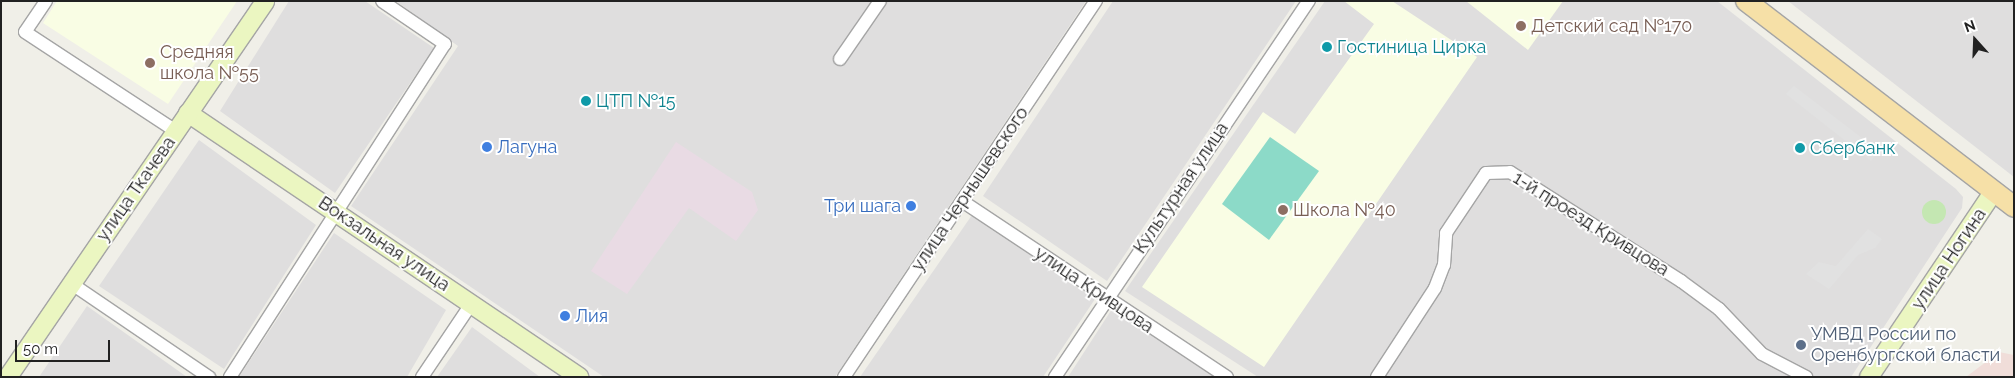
<!DOCTYPE html>
<meta charset="utf-8">
<style>
body{margin:0}
#map{position:relative;width:2015px;height:378px;overflow:hidden;background:#f0efe8;font-family:Raleway,sans-serif}
div>[style]{position:absolute}
.residential>*{inset:0;background:#dfdede}
.commercial>*{inset:0;background:#f0ddd9}
.industrial>*{inset:0;background:#e9dbe4}
.education>*{inset:0;background:#f9fde4}
.grass>*{inset:0;background:#c4e7b2}
.round{border-radius:50%}
.pitch>*{inset:0;background:#8cdac8}
.parking>*{inset:0;background:#e1e1e1}
.roads{filter:drop-shadow(1px 0 #a5a5a5) drop-shadow(-1px 0 #a5a5a5) drop-shadow(0 1px #a5a5a5) drop-shadow(0 -1px #a5a5a5)}
.street>*{height:12px;margin:-6px;padding:0 6px;transform-origin:6px;border-radius:6px;background:#fff}
.secondary>*{height:18px;margin:-9px;padding:0 9px;transform-origin:9px;border-radius:9px;background:#ebf6c1}
.primary>*{height:20px;margin:-10px;padding:0 10px;transform-origin:10px;border-radius:10px;background:#f6e0a7}
.dots>*{width:14px;height:14px;translate:-50% -50%;box-sizing:border-box;border:2px solid #fff;border-radius:50%}
span{translate:-50% -50%;white-space:nowrap;text-align:center;line-height:1.15;-webkit-text-stroke:4px #fff;paint-order:stroke}
.education-label{font-size:18px;color:#785e54}
.left{translate:0 -50%;text-align:left}
.culture-label{font-size:18px;color:#0d838f}
.shop-label{font-size:18px;color:#366cbe}
.right{translate:-100% -50%;text-align:right}
.street-label{font-size:18px;color:#212121}
.service-label{font-size:18px;color:#4e5e75}
.frame{position:absolute;inset:0;border:2px solid #212121;pointer-events:none}
.north{position:absolute;left:1950px;top:15px;width:50px;height:50px;-webkit-text-stroke:4px #fff;paint-order:stroke;rotate:340deg;font-size:14px;font-weight:700;line-height:20px;text-align:center;color:#212121}
.north::after{content:'';display:block;margin:auto;width:18px;height:22px;background:#212121;clip-path:polygon(50% 0,100% 100%,50% 72%,0 100%)}
.scale{position:absolute;left:15px;top:340px;width:95px;height:22px;box-sizing:border-box;border:2px solid #212121;border-top:0;padding-left:6px;font-size:15px;line-height:18px;white-space:nowrap;color:#212121;-webkit-text-stroke:4px #fff;paint-order:stroke}
</style>
<div id="map">
<div class="residential">
<i style="clip-path:polygon(289px 1px,365px 1px,434px 48px,335px 193px,220px 111px)"></i>
<i style="clip-path:polygon(396px 1px,1086px 1px,835px 377px,604px 377px,351px 206px,458px 46px)"></i>
<i style="clip-path:polygon(1113px 1px,1296px 1px,1107px 281px,983px 196px)"></i>
<i style="clip-path:polygon(1325px 1px,1717px 1px,1956px 189px,1963px 197px,1962px 208px,1851px 377px,1258px 377px,1125px 291px)"></i>
<i style="clip-path:polygon(1788px 1px,2014px 1px,2014px 177px)"></i>
<i style="clip-path:polygon(199px 140px,316px 225px,224px 369px,99px 286px)"></i>
<i style="clip-path:polygon(972px 215px,1095px 299px,1043px 377px,860px 377px)"></i>
<i style="clip-path:polygon(334px 233px,446px 310px,407px 377px,239px 377px)"></i>
<i style="clip-path:polygon(87px 306px,187px 377px,39px 377px)"></i>
<i style="clip-path:polygon(1112px 309px,1215px 377px,1068px 377px)"></i>
<i style="clip-path:polygon(472px 327px,540px 377px,437px 377px)"></i>
</div>
<div class="commercial">
<i style="clip-path:polygon(1999px 352px,2014px 355px,2014px 377px,1966px 377px)"></i>
</div>
<div class="industrial">
<i style="clip-path:polygon(676px 142px,752px 192px,758px 210px,736px 241px,689px 208px,627px 294px,591px 271px)"></i>
</div>
<div class="education">
<i style="clip-path:polygon(57px 1px,237px 1px,168px 104px,43px 23px)"></i>
<i style="clip-path:polygon(1344px 1px,1392px 1px,1477px 57px,1264px 367px,1142px 287px,1263px 112px,1295px 134px,1374px 24px)"></i>
<i style="clip-path:polygon(1466px 1px,1563px 1px,1528px 50px)"></i>
</div>
<div class="grass">
<i class="round" style="left:1922px;top:200px;width:24px;height:24px"></i>
</div>
<div class="pitch">
<i style="clip-path:polygon(1270px 137px,1319px 171px,1269px 240px,1222px 204px)"></i>
</div>
<div class="parking">
<i style="clip-path:polygon(1794px 86px,1879px 151px,1871px 161px,1786px 94px)"></i>
<i style="clip-path:polygon(1868px 229px,1882px 239px,1875px 248px,1858px 255px,1829px 289px,1806px 274px,1819px 262px,1836px 266px)"></i>
</div>
<div class="roads">
<div class="street">
<i style="left:46px;top:1px;width:37px;rotate:124deg"></i>
<i style="left:25px;top:32px;width:181px;rotate:33.3deg"></i>
<i style="left:840px;top:59px;width:70px;rotate:-55.4deg"></i>
<i style="left:962px;top:201px;width:318px;rotate:33.6deg"></i>
<i style="left:72px;top:284px;width:166px;rotate:34.2deg"></i>
<i style="left:230px;top:377px;width:396px;rotate:-57.2deg"></i>
<i style="left:445px;top:44px;width:76px;rotate:-145.7deg"></i>
<i style="left:422px;top:377px;width:89px;rotate:-56deg"></i>
<i style="left:844px;top:377px;width:453px;rotate:-56.2deg"></i>
<i style="left:1055px;top:377px;width:454px;rotate:-56deg"></i>
<i style="left:1377px;top:377px;width:106px;rotate:-56.9deg"></i>
<i style="left:1435px;top:288px;width:25px;rotate:-69deg"></i>
<i style="left:1444px;top:265px;width:32px;rotate:-86deg"></i>
<i style="left:1446px;top:233px;width:72px;rotate:-56.3deg"></i>
<i style="left:1486px;top:173px;width:24px;rotate:-2deg"></i>
<i style="left:1510px;top:172px;width:203px;rotate:32.5deg"></i>
<i style="left:1681px;top:281px;width:47px;rotate:36.4deg"></i>
<i style="left:1719px;top:309px;width:62px;rotate:46.3deg"></i>
<i style="left:1762px;top:354px;width:50px;rotate:27.6deg"></i>
</div>
<div class="secondary">
<i style="left:188px;top:113px;width:472px;rotate:34deg"></i>
<i style="left:8px;top:377px;width:455px;rotate:-55.6deg"></i>
<i style="left:1869px;top:377px;width:224px;rotate:-56.1deg"></i>
</div>
<div class="primary">
<i style="left:1746px;top:1px;width:338px;rotate:37.5deg"></i>
</div>
</div>
<div class="dots">
<i style="left:1521px;top:26px;background:#8d6e63"></i>
<i style="left:1327px;top:47px;background:#0f9aa8"></i>
<i style="left:150px;top:63px;background:#8d6e63"></i>
<i style="left:586px;top:101px;background:#0f9aa8"></i>
<i style="left:487px;top:147px;background:#3f7fe0"></i>
<i style="left:1800px;top:148px;background:#0f9aa8"></i>
<i style="left:911px;top:206px;background:#3f7fe0"></i>
<i style="left:1283px;top:210px;background:#8d6e63"></i>
<i style="left:565px;top:316px;background:#3f7fe0"></i>
<i style="left:1801px;top:345px;background:#5c6f8a"></i>
</div>
<div class="education-label">
<span class="left" style="left:1531px;top:26px">Детский сад №170</span>
<span class="left" style="left:160px;top:63px">Средняя<br>школа №55</span>
<span class="left" style="left:1293px;top:210px">Школа №40</span>
</div>
<div class="culture-label">
<span class="left" style="left:1337px;top:47px">Гостиница Цирка</span>
<span class="left" style="left:596px;top:101px">ЦТП №15</span>
<span class="left" style="left:1810px;top:148px">Сбербанк</span>
</div>
<div class="shop-label">
<span class="left" style="left:497px;top:147px">Лагуна</span>
<span class="right" style="left:901px;top:206px">Три шага</span>
<span class="left" style="left:575px;top:316px">Лия</span>
</div>
<div class="street-label">
<span style="left:1181px;top:188px;rotate:-56deg">Культурная улица</span>
<span style="left:136px;top:189px;rotate:-55deg">улица Ткачева</span>
<span style="left:970px;top:189px;rotate:-56deg">улица Чернышевского</span>
<span style="left:1591px;top:224px;rotate:32deg">1-й проезд Кривцова</span>
<span style="left:384px;top:244px;rotate:34deg">Вокзальная улица</span>
<span style="left:1949px;top:259px;rotate:-56deg">улица Ногина</span>
<span style="left:1094px;top:290px;rotate:34deg">улица Кривцова</span>
</div>
<div class="service-label">
<span class="left" style="left:1811px;top:345px">УМВД России по<br>Оренбургской бласти</span>
</div>
<div class="frame"></div>
<div class="north">N</div>
<div class="scale">50 m</div>
</div>
